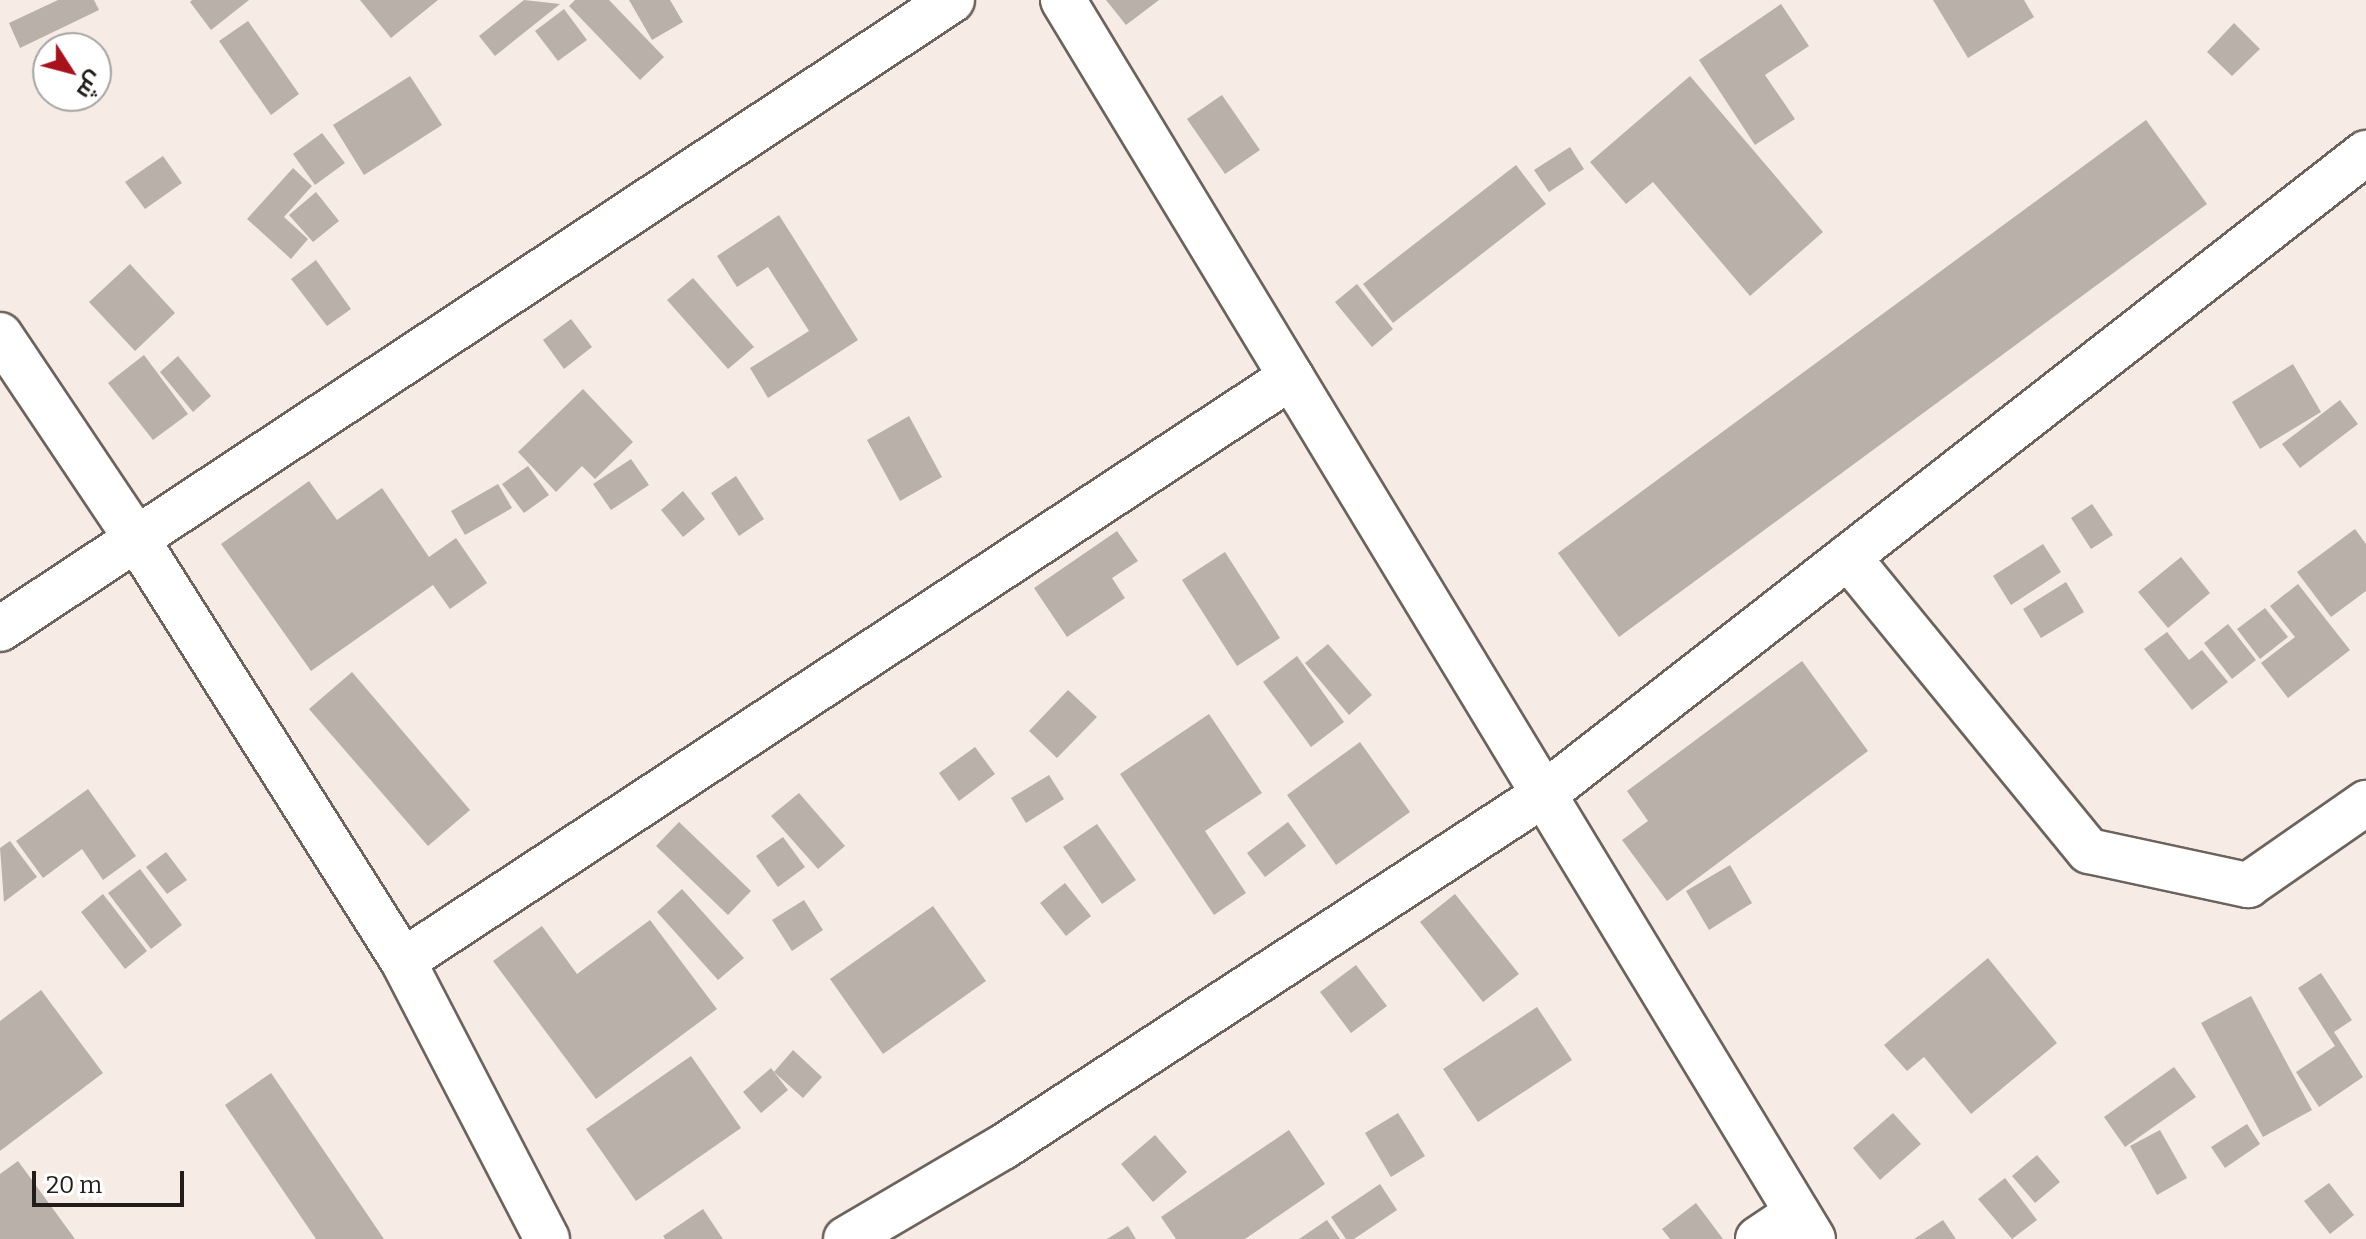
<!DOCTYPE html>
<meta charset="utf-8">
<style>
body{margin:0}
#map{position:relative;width:2366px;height:1239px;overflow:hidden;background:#f6ece5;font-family:Bitter,Cairo,serif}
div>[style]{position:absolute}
.building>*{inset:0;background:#b9b0a9}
.roads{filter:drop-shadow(2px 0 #6b635c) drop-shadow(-2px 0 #6b635c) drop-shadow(0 2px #6b635c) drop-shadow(0 -2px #6b635c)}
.minor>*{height:44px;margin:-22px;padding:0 22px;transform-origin:22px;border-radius:22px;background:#fff}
span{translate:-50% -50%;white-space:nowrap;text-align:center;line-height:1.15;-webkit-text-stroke:8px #fff;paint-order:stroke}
.north{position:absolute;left:32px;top:32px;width:80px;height:80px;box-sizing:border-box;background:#fff;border:2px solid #a6a5a3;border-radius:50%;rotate:126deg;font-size:22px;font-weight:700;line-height:32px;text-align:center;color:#201d1a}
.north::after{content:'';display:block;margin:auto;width:28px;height:36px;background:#a8121d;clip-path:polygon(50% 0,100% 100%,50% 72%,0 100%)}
.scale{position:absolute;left:32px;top:1171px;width:152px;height:36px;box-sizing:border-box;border:4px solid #201d1a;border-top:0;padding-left:10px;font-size:24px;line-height:28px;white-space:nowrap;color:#201d1a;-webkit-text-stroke:6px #fff;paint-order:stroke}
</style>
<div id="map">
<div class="building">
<i style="clip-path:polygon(58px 0,94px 0,99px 10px,20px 48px,9px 23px)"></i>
<i style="clip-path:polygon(249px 0,211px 30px,190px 2px,192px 0)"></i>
<i style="clip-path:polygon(360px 0,438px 0,391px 38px)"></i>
<i style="clip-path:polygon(524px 0,560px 4px,495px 56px,479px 36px)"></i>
<i style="clip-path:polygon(575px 0,609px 0,664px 57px,640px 80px,569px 6px)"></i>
<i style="clip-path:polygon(629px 0,670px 0,683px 22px,652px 40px)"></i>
<i style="clip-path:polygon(1106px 0,1159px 0,1126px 25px)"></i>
<i style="clip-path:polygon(1933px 0,2024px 0,2034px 17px,1968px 58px)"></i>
<i style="clip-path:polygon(1781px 4px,1809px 46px,1765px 75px,1795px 119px,1755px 145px,1699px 60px)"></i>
<i style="clip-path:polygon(564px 9px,587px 40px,558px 61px,535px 31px)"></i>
<i style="clip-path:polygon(248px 21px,299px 94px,271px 115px,219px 41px)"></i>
<i style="clip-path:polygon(2234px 23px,2260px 49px,2232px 76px,2207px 52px)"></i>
<i style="clip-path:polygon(410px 76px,442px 125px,364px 175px,333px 125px)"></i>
<i style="clip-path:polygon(1690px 76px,1823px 232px,1750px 296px,1653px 182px,1626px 204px,1590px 162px)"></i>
<i style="clip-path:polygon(1222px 95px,1260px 150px,1225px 174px,1187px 119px)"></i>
<i style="clip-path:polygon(2146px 120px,2207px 204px,1619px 637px,1558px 553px)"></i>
<i style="clip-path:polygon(322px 133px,345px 163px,315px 185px,293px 154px)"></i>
<i style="clip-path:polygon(1570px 147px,1584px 169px,1549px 192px,1534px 170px)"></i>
<i style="clip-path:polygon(163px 156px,182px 183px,145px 209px,125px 182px)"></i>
<i style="clip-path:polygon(1516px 165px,1546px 204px,1393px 323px,1363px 284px)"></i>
<i style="clip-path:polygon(293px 168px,312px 186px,284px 217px,308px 239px,291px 259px,247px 219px)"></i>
<i style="clip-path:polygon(316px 192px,339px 221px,313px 242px,289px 215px)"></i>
<i style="clip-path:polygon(779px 215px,858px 340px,768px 398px,750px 368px,809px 331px,768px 267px,737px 287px,717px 256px)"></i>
<i style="clip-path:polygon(316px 260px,351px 309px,327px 326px,291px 279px)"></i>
<i style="clip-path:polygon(130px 264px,175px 313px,135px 351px,89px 302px)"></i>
<i style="clip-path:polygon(693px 278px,754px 347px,728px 369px,667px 300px)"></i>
<i style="clip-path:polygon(1357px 284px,1393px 329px,1372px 347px,1335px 302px)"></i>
<i style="clip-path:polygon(571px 319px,592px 347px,564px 369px,543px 340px)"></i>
<i style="clip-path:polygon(144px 355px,188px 414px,153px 440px,108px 383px)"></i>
<i style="clip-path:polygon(178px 356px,211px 396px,193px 412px,160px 372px)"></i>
<i style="clip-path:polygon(2293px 364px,2321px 412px,2260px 449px,2232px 402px)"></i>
<i style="clip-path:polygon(583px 389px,633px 442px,595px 479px,582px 466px,556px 492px,518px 452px)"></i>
<i style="clip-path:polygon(2340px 400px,2358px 424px,2300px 468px,2282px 444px)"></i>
<i style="clip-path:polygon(909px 416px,942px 477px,900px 501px,867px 440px)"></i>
<i style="clip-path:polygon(631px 459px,649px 485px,611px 510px,593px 484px)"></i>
<i style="clip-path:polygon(528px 466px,549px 495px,524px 513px,502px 484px)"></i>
<i style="clip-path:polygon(736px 476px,764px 519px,739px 536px,711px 493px)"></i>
<i style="clip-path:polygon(309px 481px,337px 520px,382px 488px,429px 557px,456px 538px,487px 583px,450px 609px,433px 585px,311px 671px,221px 544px)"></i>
<i style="clip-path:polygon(498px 484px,512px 508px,465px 535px,451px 511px)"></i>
<i style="clip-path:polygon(683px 491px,705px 519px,683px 537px,661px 510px)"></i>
<i style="clip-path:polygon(2092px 504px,2113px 535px,2091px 549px,2071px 518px)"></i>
<i style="clip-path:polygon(2355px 529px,2366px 544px,2366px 591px,2331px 617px,2297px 572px)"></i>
<i style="clip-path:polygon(1117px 531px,1138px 561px,1112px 578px,1125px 598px,1067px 637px,1034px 588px)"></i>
<i style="clip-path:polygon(2043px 544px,2061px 572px,2011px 605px,1993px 576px)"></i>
<i style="clip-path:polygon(1225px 552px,1280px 638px,1237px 666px,1182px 580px)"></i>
<i style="clip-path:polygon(2181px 557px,2210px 593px,2168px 628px,2138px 592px)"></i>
<i style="clip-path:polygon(2066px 582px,2084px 612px,2041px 638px,2023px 609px)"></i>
<i style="clip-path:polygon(2298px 584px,2350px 650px,2288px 698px,2261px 663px,2295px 637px,2270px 606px)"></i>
<i style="clip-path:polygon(2265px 608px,2288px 637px,2260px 659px,2237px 629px)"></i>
<i style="clip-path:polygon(2228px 624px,2256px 660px,2232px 679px,2204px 643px)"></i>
<i style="clip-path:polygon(2167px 632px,2189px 660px,2202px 650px,2228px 682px,2192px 710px,2144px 649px)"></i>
<i style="clip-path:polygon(1328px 644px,1372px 695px,1349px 715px,1305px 663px)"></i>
<i style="clip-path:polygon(1297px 656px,1344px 722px,1311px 747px,1263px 682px)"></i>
<i style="clip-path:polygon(1802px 661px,1868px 751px,1667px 901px,1622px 840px,1648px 821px,1627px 791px)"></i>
<i style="clip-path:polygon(352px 672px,470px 810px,428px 846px,309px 709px)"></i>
<i style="clip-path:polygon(1068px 690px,1097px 717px,1057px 758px,1029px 731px)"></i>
<i style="clip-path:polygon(1209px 714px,1262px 793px,1205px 831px,1246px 893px,1214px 915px,1120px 774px)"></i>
<i style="clip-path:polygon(1360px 742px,1410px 812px,1336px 865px,1287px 795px)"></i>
<i style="clip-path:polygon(975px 747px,995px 774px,959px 801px,939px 773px)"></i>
<i style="clip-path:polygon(1049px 775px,1064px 799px,1026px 823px,1011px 798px)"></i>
<i style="clip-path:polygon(88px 789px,136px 856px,103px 880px,82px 849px,43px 878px,16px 841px)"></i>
<i style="clip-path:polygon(799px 793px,845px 846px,818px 869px,771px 816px)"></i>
<i style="clip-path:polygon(679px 822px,751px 891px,728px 915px,656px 846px)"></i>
<i style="clip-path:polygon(1288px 822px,1306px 846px,1265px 877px,1247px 853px)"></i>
<i style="clip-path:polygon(1097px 824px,1136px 880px,1102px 904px,1063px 847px)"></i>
<i style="clip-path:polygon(783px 837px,805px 867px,778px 887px,756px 856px)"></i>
<i style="clip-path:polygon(10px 841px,37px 877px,4px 902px,0 848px)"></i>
<i style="clip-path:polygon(166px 852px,187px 880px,167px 894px,146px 867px)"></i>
<i style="clip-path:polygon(1730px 865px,1752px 903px,1709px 930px,1686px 891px)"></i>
<i style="clip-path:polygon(140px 869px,182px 925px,151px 949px,108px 893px)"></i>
<i style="clip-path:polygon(1065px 883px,1091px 916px,1066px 936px,1040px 903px)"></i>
<i style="clip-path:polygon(682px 889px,744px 958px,718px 980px,657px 912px)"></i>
<i style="clip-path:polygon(103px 894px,147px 951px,125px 969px,81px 912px)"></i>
<i style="clip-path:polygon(1455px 894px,1519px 974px,1483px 1002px,1420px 922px)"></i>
<i style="clip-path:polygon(804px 900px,823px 930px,792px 951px,772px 920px)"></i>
<i style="clip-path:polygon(933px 906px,986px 981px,883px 1054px,830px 979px)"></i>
<i style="clip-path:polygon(650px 920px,717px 1009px,596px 1099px,493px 961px,542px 926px,577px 974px)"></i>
<i style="clip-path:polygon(1988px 958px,2057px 1043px,1971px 1114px,1924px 1057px,1907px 1071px,1884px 1045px)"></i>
<i style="clip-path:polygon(1356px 965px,1387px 1006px,1351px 1033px,1320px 992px)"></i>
<i style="clip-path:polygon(2321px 973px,2352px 1020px,2334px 1032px,2363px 1077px,2319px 1107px,2296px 1072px,2335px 1046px,2298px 988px)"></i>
<i style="clip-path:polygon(41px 990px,103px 1073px,0 1151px,0 1021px)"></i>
<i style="clip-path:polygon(2251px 996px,2312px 1110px,2263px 1137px,2201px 1023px)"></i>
<i style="clip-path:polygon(1537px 1007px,1572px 1060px,1478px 1122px,1443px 1069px)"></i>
<i style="clip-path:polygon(793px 1050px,822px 1077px,803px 1098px,774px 1072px)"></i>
<i style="clip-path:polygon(691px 1056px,741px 1128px,636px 1201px,586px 1129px)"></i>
<i style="clip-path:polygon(2174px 1067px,2196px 1097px,2125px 1147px,2104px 1117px)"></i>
<i style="clip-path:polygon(771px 1068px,788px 1090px,761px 1113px,743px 1092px)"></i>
<i style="clip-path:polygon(271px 1073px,384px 1239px,316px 1239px,225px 1105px)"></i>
<i style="clip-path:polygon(1398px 1113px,1425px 1156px,1391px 1177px,1365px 1133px)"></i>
<i style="clip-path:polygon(1893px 1113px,1921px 1144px,1880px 1180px,1853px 1148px)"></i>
<i style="clip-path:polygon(2247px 1124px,2260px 1144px,2225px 1168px,2211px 1147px)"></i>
<i style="clip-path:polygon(1289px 1130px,1325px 1184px,1245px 1239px,1176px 1239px,1161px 1217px)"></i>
<i style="clip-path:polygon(2160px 1130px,2187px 1178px,2157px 1195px,2130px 1146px)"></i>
<i style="clip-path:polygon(1155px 1135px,1187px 1172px,1153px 1202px,1121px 1164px)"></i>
<i style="clip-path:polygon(2037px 1155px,2060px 1182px,2035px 1203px,2012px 1176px)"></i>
<i style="clip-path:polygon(18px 1161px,75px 1239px,0 1239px,0 1174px)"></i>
<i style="clip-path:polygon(2005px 1178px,2037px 1220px,2012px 1239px,1978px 1199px)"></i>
<i style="clip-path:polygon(2329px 1183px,2354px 1215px,2330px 1234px,2304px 1201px)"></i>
<i style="clip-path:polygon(1380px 1184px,1397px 1210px,1354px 1239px,1346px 1239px,1331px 1217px)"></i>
<i style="clip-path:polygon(1696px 1203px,1723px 1239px,1670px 1239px,1662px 1229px)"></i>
<i style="clip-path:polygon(703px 1209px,723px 1239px,665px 1239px,663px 1236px)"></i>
<i style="clip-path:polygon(1327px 1220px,1340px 1239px,1299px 1239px)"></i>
<i style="clip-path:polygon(1943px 1220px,1956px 1239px,1914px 1239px)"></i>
<i style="clip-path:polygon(1128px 1226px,1136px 1239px,1107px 1239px)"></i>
</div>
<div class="roads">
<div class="minor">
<i style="left:1063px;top:0;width:1448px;rotate:58.81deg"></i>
<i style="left:0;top:335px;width:244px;rotate:56.2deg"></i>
<i style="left:136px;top:538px;width:500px;rotate:57.74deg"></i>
<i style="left:403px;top:961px;width:313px;rotate:62.6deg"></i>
<i style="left:1848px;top:557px;width:380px;rotate:50.7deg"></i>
<i style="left:2089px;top:851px;width:163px;rotate:12.1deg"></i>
<i style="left:2248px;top:885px;width:144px;rotate:-34.8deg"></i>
<i style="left:0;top:629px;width:1141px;rotate:-33.45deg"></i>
<i style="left:403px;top:961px;width:1063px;rotate:-33.33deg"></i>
<i style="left:846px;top:1239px;width:182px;rotate:-30.4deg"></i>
<i style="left:1003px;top:1147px;width:645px;rotate:-33.1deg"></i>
<i style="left:1543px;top:795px;width:1044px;rotate:-37.96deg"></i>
<i style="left:1758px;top:1239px;width:47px;rotate:-33.7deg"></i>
</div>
</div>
<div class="north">ش</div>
<div class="scale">20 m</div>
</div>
